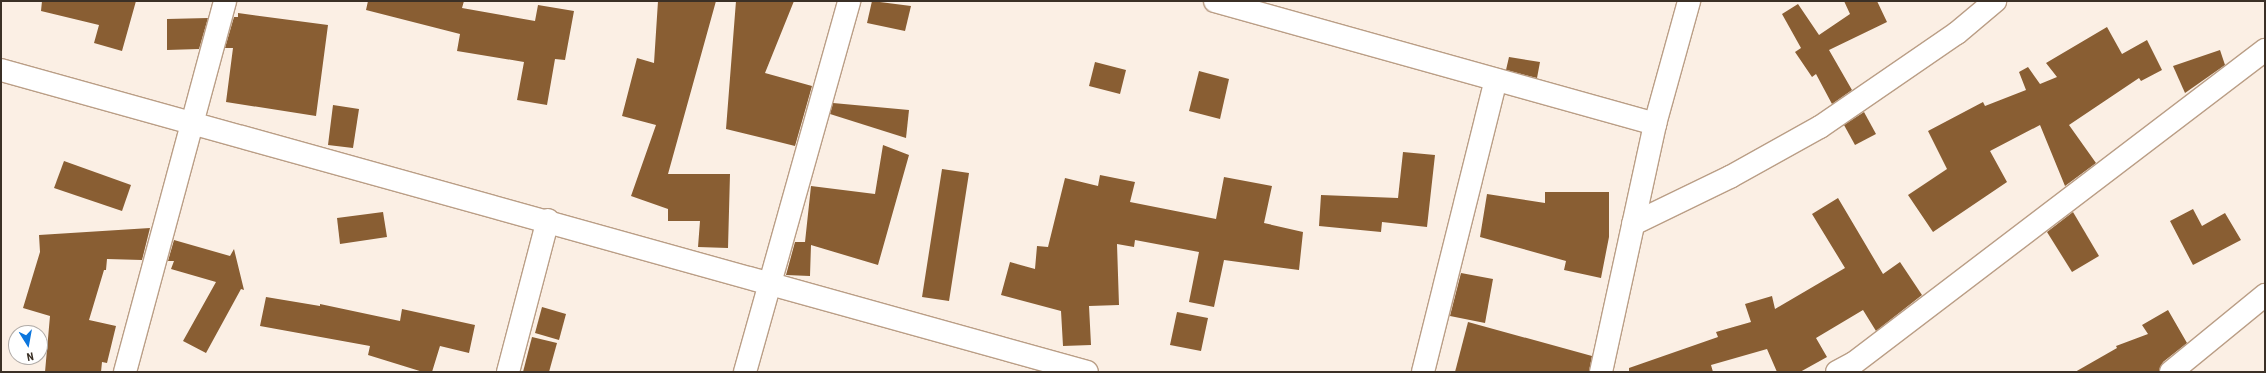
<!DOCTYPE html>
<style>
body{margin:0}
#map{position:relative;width:2266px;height:373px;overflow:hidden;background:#fbefe4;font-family:"Roboto Condensed",sans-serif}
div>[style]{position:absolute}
.building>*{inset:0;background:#895e33}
.roads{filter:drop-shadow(1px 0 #ba9e86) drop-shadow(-1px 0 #ba9e86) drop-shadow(0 1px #ba9e86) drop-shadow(0 -1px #ba9e86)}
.minor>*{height:22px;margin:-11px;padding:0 11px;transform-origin:11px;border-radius:11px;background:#fff}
span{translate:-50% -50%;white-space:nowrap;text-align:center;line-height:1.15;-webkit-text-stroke:4px #fff;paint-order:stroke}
.frame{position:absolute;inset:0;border:2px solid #3b3026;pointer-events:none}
.north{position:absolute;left:8px;top:325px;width:40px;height:40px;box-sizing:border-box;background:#fff;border:1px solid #b1aca8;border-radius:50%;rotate:169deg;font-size:11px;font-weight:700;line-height:16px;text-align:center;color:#3b3026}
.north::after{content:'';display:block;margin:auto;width:14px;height:18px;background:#0c76dd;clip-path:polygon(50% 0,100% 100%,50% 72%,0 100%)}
</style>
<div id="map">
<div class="building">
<i style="clip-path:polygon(42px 1px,136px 1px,122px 51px,94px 43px,99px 25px,41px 11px)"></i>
<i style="clip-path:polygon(368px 1px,464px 1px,462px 8px,535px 21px,538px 5px,574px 11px,565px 60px,555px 59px,547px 105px,517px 100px,524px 62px,457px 51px,460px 34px,366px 10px)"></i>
<i style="clip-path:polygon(658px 1px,716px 1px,668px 174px,730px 174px,728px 248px,698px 247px,700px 221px,668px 221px,668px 209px,631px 196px,656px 125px,622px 116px,637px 58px,654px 63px)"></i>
<i style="clip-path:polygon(736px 1px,794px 1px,765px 73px,812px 86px,795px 146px,726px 129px)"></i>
<i style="clip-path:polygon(872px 1px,911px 6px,905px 31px,867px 23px)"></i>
<i style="clip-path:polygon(1844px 1px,1877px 1px,1887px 22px,1829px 50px,1852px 90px,1832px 104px,1816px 74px,1812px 77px,1795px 52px,1801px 48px,1782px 14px,1798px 4px,1819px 35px,1850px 14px)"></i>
<i style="clip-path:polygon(238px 13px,328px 25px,316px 116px,226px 102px,233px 48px,225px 48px,234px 17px,238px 17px)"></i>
<i style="clip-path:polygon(208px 18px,199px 49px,167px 50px,167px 19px)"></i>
<i style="clip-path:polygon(2107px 27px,2122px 54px,2147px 40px,2162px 70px,2141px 81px,2139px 78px,2069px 125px,2096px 163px,2065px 186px,2040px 125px,1990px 151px,2007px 182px,1933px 232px,1908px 195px,1947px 169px,1928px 131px,1983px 102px,1985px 106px,2026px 90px,2019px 72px,2028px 67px,2040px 84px,2057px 77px,2046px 63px)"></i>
<i style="clip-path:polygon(2220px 50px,2225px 65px,2185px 93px,2173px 66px)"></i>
<i style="clip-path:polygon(1509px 57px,1540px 62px,1537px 78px,1506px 70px)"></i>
<i style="clip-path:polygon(1095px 62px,1126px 70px,1120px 94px,1089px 86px)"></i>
<i style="clip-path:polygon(1199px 71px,1229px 79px,1220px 119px,1189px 111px)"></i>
<i style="clip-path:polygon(833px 103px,909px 110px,906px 138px,830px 114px)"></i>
<i style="clip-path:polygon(333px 105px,359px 109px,353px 148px,328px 145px)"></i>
<i style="clip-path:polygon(1864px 112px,1876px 134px,1855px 145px,1844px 125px)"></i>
<i style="clip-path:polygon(883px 145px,909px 155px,878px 265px,811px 245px,810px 276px,786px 275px,795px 242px,805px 242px,811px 186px,875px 194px)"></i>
<i style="clip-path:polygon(1403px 152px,1435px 155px,1427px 227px,1382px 222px,1381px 232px,1319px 226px,1321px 195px,1398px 198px)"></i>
<i style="clip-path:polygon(64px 161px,131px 185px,122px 211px,54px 188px)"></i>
<i style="clip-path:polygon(942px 169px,969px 173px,949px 301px,922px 297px)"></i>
<i style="clip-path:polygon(1100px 175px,1135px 182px,1130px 202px,1216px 219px,1224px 177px,1272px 186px,1264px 223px,1303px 232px,1299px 270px,1224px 260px,1214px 307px,1189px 302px,1199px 252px,1135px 240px,1134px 247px,1117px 244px,1119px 305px,1089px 306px,1091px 345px,1063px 346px,1061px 311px,1001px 295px,1010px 262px,1035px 269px,1037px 246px,1048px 247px,1065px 178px,1098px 186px)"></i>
<i style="clip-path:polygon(1545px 192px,1609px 192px,1609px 237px,1601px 278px,1564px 270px,1566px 261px,1480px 237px,1487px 194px,1545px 203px)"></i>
<i style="clip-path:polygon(1838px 198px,1883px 274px,1900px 262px,1922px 295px,1876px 331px,1863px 310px,1816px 338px,1827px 357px,1800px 372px,1777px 372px,1767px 349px,1711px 365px,1713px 372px,1629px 372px,1629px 368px,1718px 337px,1716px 332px,1751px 322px,1745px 304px,1772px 296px,1775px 309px,1845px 268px,1812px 214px)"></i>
<i style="clip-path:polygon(2193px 209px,2202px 226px,2225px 213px,2241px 240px,2193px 265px,2170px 221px)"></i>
<i style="clip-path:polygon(383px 212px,387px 237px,340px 244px,337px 218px)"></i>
<i style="clip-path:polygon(2073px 212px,2099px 256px,2072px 272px,2047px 232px)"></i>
<i style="clip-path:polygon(150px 228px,142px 260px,107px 259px,106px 270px,104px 270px,89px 320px,116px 326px,107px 363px,102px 362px,101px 372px,45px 372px,50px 316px,23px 308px,40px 252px,39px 235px)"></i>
<i style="clip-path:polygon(174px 240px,230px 256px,234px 249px,244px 290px,241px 289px,206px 353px,183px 341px,216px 282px,171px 269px,174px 261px,168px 261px)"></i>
<i style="clip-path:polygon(1461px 273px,1493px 279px,1485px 323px,1450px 316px)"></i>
<i style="clip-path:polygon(266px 297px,320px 306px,320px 304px,400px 321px,402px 309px,475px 325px,469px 353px,440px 346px,432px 372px,423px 372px,368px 355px,370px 346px,260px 326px)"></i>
<i style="clip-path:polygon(542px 307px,566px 314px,559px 340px,535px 333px)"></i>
<i style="clip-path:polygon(2168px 310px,2187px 343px,2163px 362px,2159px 372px,2075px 372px,2117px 348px,2116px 346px,2148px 334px,2142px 325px)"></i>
<i style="clip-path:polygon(1177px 312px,1208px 318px,1201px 351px,1170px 345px)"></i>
<i style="clip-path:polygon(1468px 322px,1592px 356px,1589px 372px,1455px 372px)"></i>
<i style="clip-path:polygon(532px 337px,557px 343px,549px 372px,523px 372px)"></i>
</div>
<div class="roads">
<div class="minor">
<i style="left:1215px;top:1px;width:457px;rotate:15.6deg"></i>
<i style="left:1px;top:70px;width:1127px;rotate:15.54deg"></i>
<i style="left:1633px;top:224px;width:108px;rotate:-25.9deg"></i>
<i style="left:1730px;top:177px;width:103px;rotate:-29.1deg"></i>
<i style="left:1820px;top:127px;width:166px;rotate:-34.5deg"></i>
<i style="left:1957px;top:33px;width:50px;rotate:-40.1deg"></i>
<i style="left:125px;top:372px;width:384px;rotate:-74.9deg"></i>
<i style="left:508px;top:372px;width:157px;rotate:-75.3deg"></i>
<i style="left:745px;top:372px;width:385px;rotate:-74.3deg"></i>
<i style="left:1423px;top:372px;width:301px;rotate:-76deg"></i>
<i style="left:1601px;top:372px;width:254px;rotate:-77.7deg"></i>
<i style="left:1655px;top:124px;width:128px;rotate:-74.5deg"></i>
<i style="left:1837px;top:372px;width:19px;rotate:-28deg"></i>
<i style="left:1854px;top:363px;width:517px;rotate:-37.29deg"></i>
<i style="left:2171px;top:372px;width:122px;rotate:-39.3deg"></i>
</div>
</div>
<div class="frame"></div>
<div class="north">N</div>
</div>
